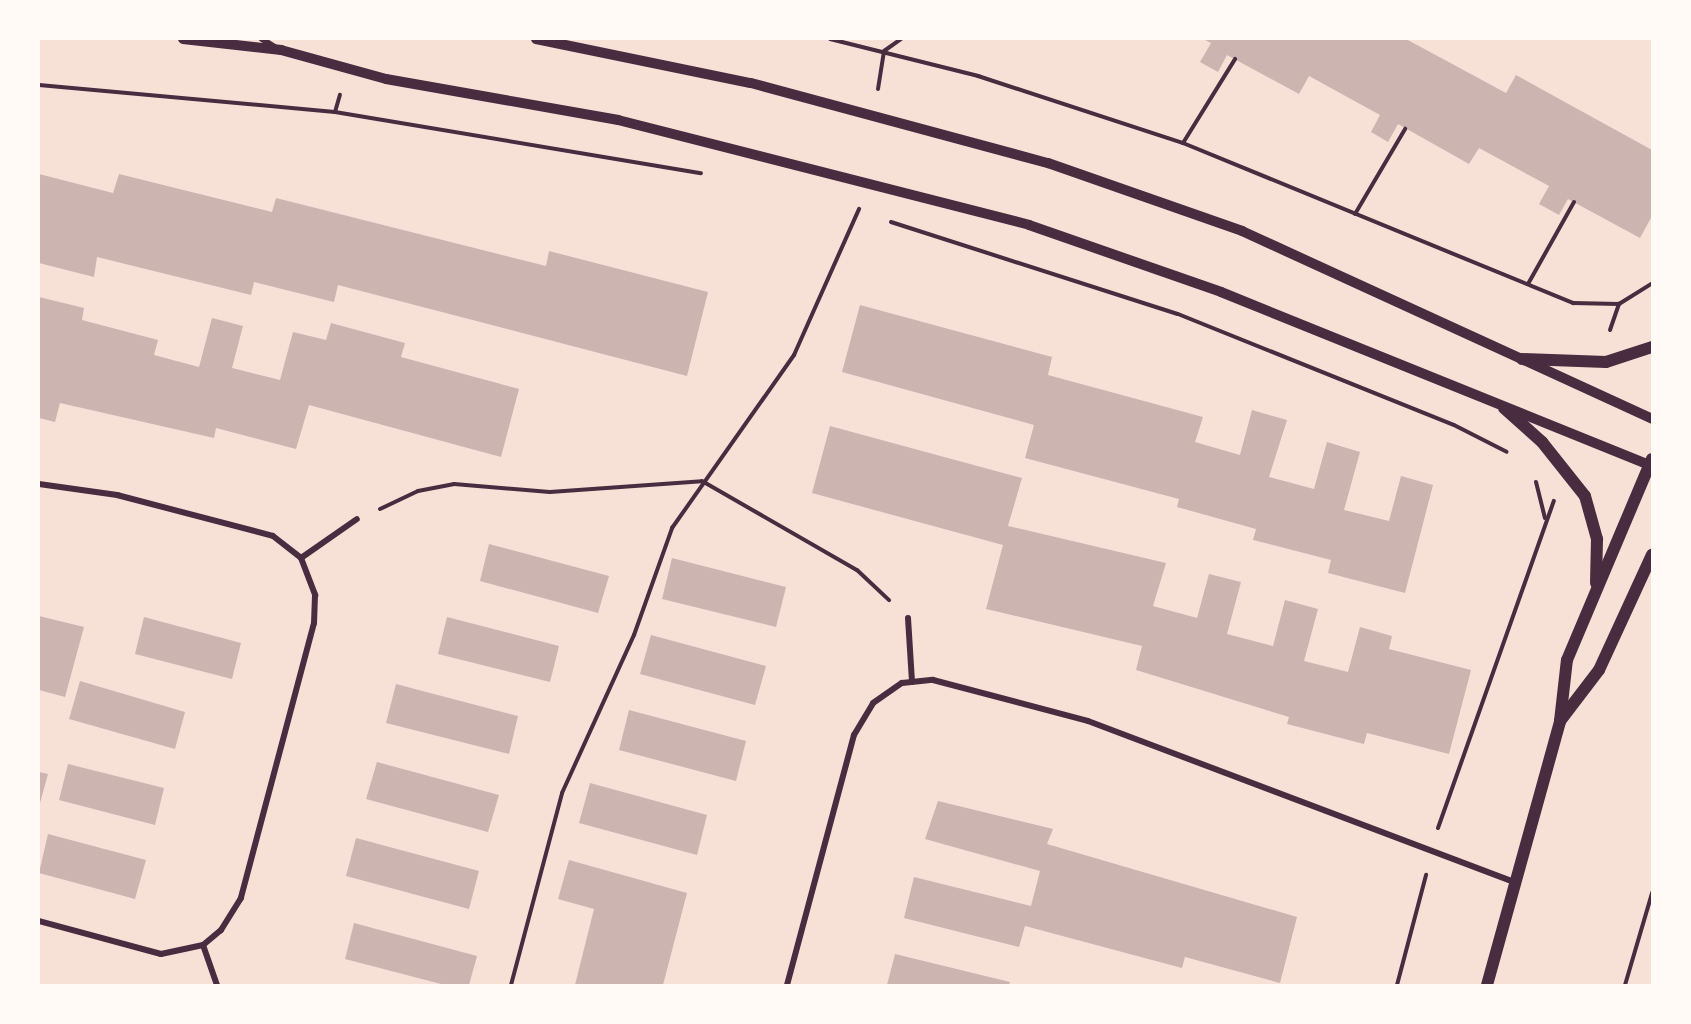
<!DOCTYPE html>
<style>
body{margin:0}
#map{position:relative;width:1691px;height:1024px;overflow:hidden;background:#f7e1d7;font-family:"Archivo Narrow",sans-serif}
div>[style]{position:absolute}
.building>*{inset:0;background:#ccb4b1}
.path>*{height:4px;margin:-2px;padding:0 2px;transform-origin:2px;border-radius:2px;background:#4a2c40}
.minor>*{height:6px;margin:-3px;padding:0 3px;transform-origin:3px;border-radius:3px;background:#4a2c40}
.tertiary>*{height:10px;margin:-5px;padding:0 5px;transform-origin:5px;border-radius:5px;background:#4a2c40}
.secondary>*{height:12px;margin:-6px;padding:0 6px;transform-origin:6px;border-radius:6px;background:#4a2c40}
span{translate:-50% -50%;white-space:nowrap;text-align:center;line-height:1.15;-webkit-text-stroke:6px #fffaf5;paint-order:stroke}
.frame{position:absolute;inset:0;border:40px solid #fffaf5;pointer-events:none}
</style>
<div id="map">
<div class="building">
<i style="clip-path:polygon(1203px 39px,1406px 39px,1506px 93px,1516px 75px,1652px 150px,1652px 216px,1640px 238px,1568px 199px,1559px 215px,1539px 204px,1549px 186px,1479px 148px,1469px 164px,1398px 124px,1388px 142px,1371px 132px,1380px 115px,1309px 76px,1299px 94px,1227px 55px,1218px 72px,1200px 62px,1211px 43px)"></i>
<i style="clip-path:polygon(39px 174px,113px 193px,119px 174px,272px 212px,276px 198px,546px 266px,549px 251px,708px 292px,687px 376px,338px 285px,334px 302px,254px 282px,251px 295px,97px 257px,94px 277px,39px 263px)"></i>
<i style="clip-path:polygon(39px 297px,84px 308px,82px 320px,158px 340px,154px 355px,199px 367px,212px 318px,243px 326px,232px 368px,280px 380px,293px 332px,326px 340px,331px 323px,405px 343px,401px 357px,519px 389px,501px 457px,309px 405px,296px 449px,216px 428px,214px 438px,60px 403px,55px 422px,39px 418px)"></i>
<i style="clip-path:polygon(860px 305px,1052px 357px,1048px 375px,1203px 417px,1195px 442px,1240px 455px,1252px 410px,1287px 420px,1269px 477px,1314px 489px,1327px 442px,1360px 452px,1344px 510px,1389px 521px,1401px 476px,1433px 485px,1405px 593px,1328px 573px,1331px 560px,1253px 540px,1256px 529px,1177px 507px,1179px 499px,1025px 458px,1034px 425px,842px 372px)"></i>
<i style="clip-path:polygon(830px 426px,1022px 478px,1008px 526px,1166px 563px,1153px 606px,1197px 618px,1209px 574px,1241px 582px,1227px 634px,1273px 646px,1285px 600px,1318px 609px,1304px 661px,1348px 672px,1360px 627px,1392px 636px,1389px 649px,1471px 670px,1449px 754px,1367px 733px,1364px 744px,1287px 724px,1289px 717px,1136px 670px,1142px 646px,986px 609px,1003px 545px,812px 493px)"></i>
<i style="clip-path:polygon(489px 544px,609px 576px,598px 613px,480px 581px)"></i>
<i style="clip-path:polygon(672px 558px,786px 587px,776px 627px,662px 599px)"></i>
<i style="clip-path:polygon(39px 616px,84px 627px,65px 697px,39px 690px)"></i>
<i style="clip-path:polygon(144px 617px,241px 643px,232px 679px,135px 654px)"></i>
<i style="clip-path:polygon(447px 617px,559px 646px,550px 682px,438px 654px)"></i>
<i style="clip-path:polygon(651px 635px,766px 666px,755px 705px,640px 674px)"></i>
<i style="clip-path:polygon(80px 681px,185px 712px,175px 749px,69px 719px)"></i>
<i style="clip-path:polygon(396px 684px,518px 716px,509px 754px,386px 723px)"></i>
<i style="clip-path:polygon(629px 710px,746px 741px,736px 781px,619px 750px)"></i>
<i style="clip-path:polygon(377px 762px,499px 795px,488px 832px,366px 799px)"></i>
<i style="clip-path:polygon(68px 764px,164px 788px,155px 825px,59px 800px)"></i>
<i style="clip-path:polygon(39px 772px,48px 774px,40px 803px,39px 803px)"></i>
<i style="clip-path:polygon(590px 783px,707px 815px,697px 855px,579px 823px)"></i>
<i style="clip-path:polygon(938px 801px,1053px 829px,1047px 844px,1297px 917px,1280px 983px,1185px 957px,1182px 968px,1025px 926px,1019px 947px,904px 918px,914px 877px,1031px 906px,1040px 871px,925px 839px)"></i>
<i style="clip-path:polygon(48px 834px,146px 860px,135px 899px,39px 873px)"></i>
<i style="clip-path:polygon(356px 838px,479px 871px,469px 909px,346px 876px)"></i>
<i style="clip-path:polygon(569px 860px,687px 893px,663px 985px,575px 985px,594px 909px,558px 899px)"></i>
<i style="clip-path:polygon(354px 923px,477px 956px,469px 985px,445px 985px,345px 959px)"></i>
<i style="clip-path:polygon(895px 954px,1010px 982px,1009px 985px,887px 985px)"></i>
</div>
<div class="path">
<i style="left:830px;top:39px;width:153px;rotate:14deg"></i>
<i style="left:978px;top:76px;width:216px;rotate:18.1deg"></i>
<i style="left:1183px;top:143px;width:422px;rotate:22.3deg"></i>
<i style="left:1573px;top:303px;width:46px;rotate:1.2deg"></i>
<i style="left:1619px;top:304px;width:39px;rotate:-32deg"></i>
<i style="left:39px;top:85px;width:297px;rotate:5.2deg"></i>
<i style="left:335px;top:112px;width:371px;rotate:9.5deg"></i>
<i style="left:878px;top:89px;width:38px;rotate:-81deg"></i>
<i style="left:884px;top:51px;width:21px;rotate:-35deg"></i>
<i style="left:335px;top:112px;width:18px;rotate:-74deg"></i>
<i style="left:1183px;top:143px;width:99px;rotate:-58.2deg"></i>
<i style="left:1355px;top:214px;width:99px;rotate:-59.5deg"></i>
<i style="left:891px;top:222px;width:301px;rotate:17.8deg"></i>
<i style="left:1178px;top:314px;width:297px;rotate:21.9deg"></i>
<i style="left:1454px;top:425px;width:59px;rotate:27deg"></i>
<i style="left:1528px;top:284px;width:94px;rotate:-60.7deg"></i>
<i style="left:1610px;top:330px;width:28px;rotate:-71deg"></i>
<i style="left:1536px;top:482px;width:37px;rotate:76deg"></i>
<i style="left:380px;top:509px;width:42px;rotate:-25.3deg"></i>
<i style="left:418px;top:491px;width:37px;rotate:-11deg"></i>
<i style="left:454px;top:484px;width:96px;rotate:4.8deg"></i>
<i style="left:550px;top:492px;width:152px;rotate:-4.1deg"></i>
<i style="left:702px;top:481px;width:179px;rotate:29.9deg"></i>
<i style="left:857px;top:570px;width:44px;rotate:43.2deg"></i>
<i style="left:1438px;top:828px;width:347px;rotate:-70.5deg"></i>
<i style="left:511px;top:985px;width:199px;rotate:-75.1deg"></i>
<i style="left:562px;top:793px;width:174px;rotate:-65.5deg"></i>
<i style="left:634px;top:635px;width:114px;rotate:-70.4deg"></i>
<i style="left:672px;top:528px;width:212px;rotate:-54.8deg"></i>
<i style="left:794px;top:355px;width:160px;rotate:-66deg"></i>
<i style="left:1397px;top:985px;width:114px;rotate:-75.2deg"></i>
<i style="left:1625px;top:985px;width:96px;rotate:-73.6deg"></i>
</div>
<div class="minor">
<i style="left:262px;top:39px;width:15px;rotate:32deg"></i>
<i style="left:39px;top:484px;width:79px;rotate:8deg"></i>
<i style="left:117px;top:495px;width:161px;rotate:14.7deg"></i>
<i style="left:273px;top:536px;width:36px;rotate:38deg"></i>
<i style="left:301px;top:558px;width:40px;rotate:69deg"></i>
<i style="left:315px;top:595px;width:28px;rotate:92deg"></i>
<i style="left:314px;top:623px;width:285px;rotate:104.9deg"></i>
<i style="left:241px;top:898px;width:38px;rotate:122deg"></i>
<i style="left:221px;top:930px;width:23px;rotate:140deg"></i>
<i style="left:203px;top:945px;width:43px;rotate:167.9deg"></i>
<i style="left:161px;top:954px;width:126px;rotate:-164.9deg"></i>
<i style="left:301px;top:558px;width:68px;rotate:-34.9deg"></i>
<i style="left:908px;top:618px;width:64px;rotate:86.4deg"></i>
<i style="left:203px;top:945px;width:42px;rotate:70.7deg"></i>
<i style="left:787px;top:985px;width:259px;rotate:-75deg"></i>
<i style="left:854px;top:735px;width:37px;rotate:-59deg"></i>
<i style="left:873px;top:703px;width:35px;rotate:-35deg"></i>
<i style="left:902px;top:683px;width:31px;rotate:-6deg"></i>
<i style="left:933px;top:680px;width:160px;rotate:14.8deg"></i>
<i style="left:1088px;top:721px;width:458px;rotate:20.7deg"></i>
</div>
<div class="tertiary">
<i style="left:183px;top:39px;width:99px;rotate:6.4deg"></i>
<i style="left:281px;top:50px;width:109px;rotate:15.4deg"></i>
<i style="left:386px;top:79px;width:236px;rotate:10deg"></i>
<i style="left:618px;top:120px;width:424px;rotate:14.3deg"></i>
<i style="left:1029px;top:225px;width:203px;rotate:19.2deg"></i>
<i style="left:1221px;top:292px;width:465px;rotate:22deg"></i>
<i style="left:536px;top:39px;width:219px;rotate:11.6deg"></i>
<i style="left:751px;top:83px;width:308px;rotate:15.1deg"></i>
<i style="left:1048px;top:163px;width:206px;rotate:19.3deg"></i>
<i style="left:1242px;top:231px;width:451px;rotate:24.6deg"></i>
</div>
<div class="secondary">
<i style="left:1522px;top:359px;width:84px;rotate:2deg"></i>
<i style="left:1606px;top:362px;width:48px;rotate:-18.1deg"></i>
<i style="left:1504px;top:408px;width:51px;rotate:41.8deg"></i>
<i style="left:1542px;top:442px;width:69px;rotate:51.5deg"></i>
<i style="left:1585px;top:496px;width:45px;rotate:74.4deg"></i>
<i style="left:1597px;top:539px;width:44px;rotate:91.3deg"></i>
<i style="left:1560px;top:721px;width:64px;rotate:-52.6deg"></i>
<i style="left:1599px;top:670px;width:127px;rotate:-65.3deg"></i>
<i style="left:1487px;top:985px;width:274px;rotate:-74.5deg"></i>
<i style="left:1560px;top:721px;width:61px;rotate:-83.5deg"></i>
<i style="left:1567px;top:660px;width:218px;rotate:-67.1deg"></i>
</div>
<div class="frame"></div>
</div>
